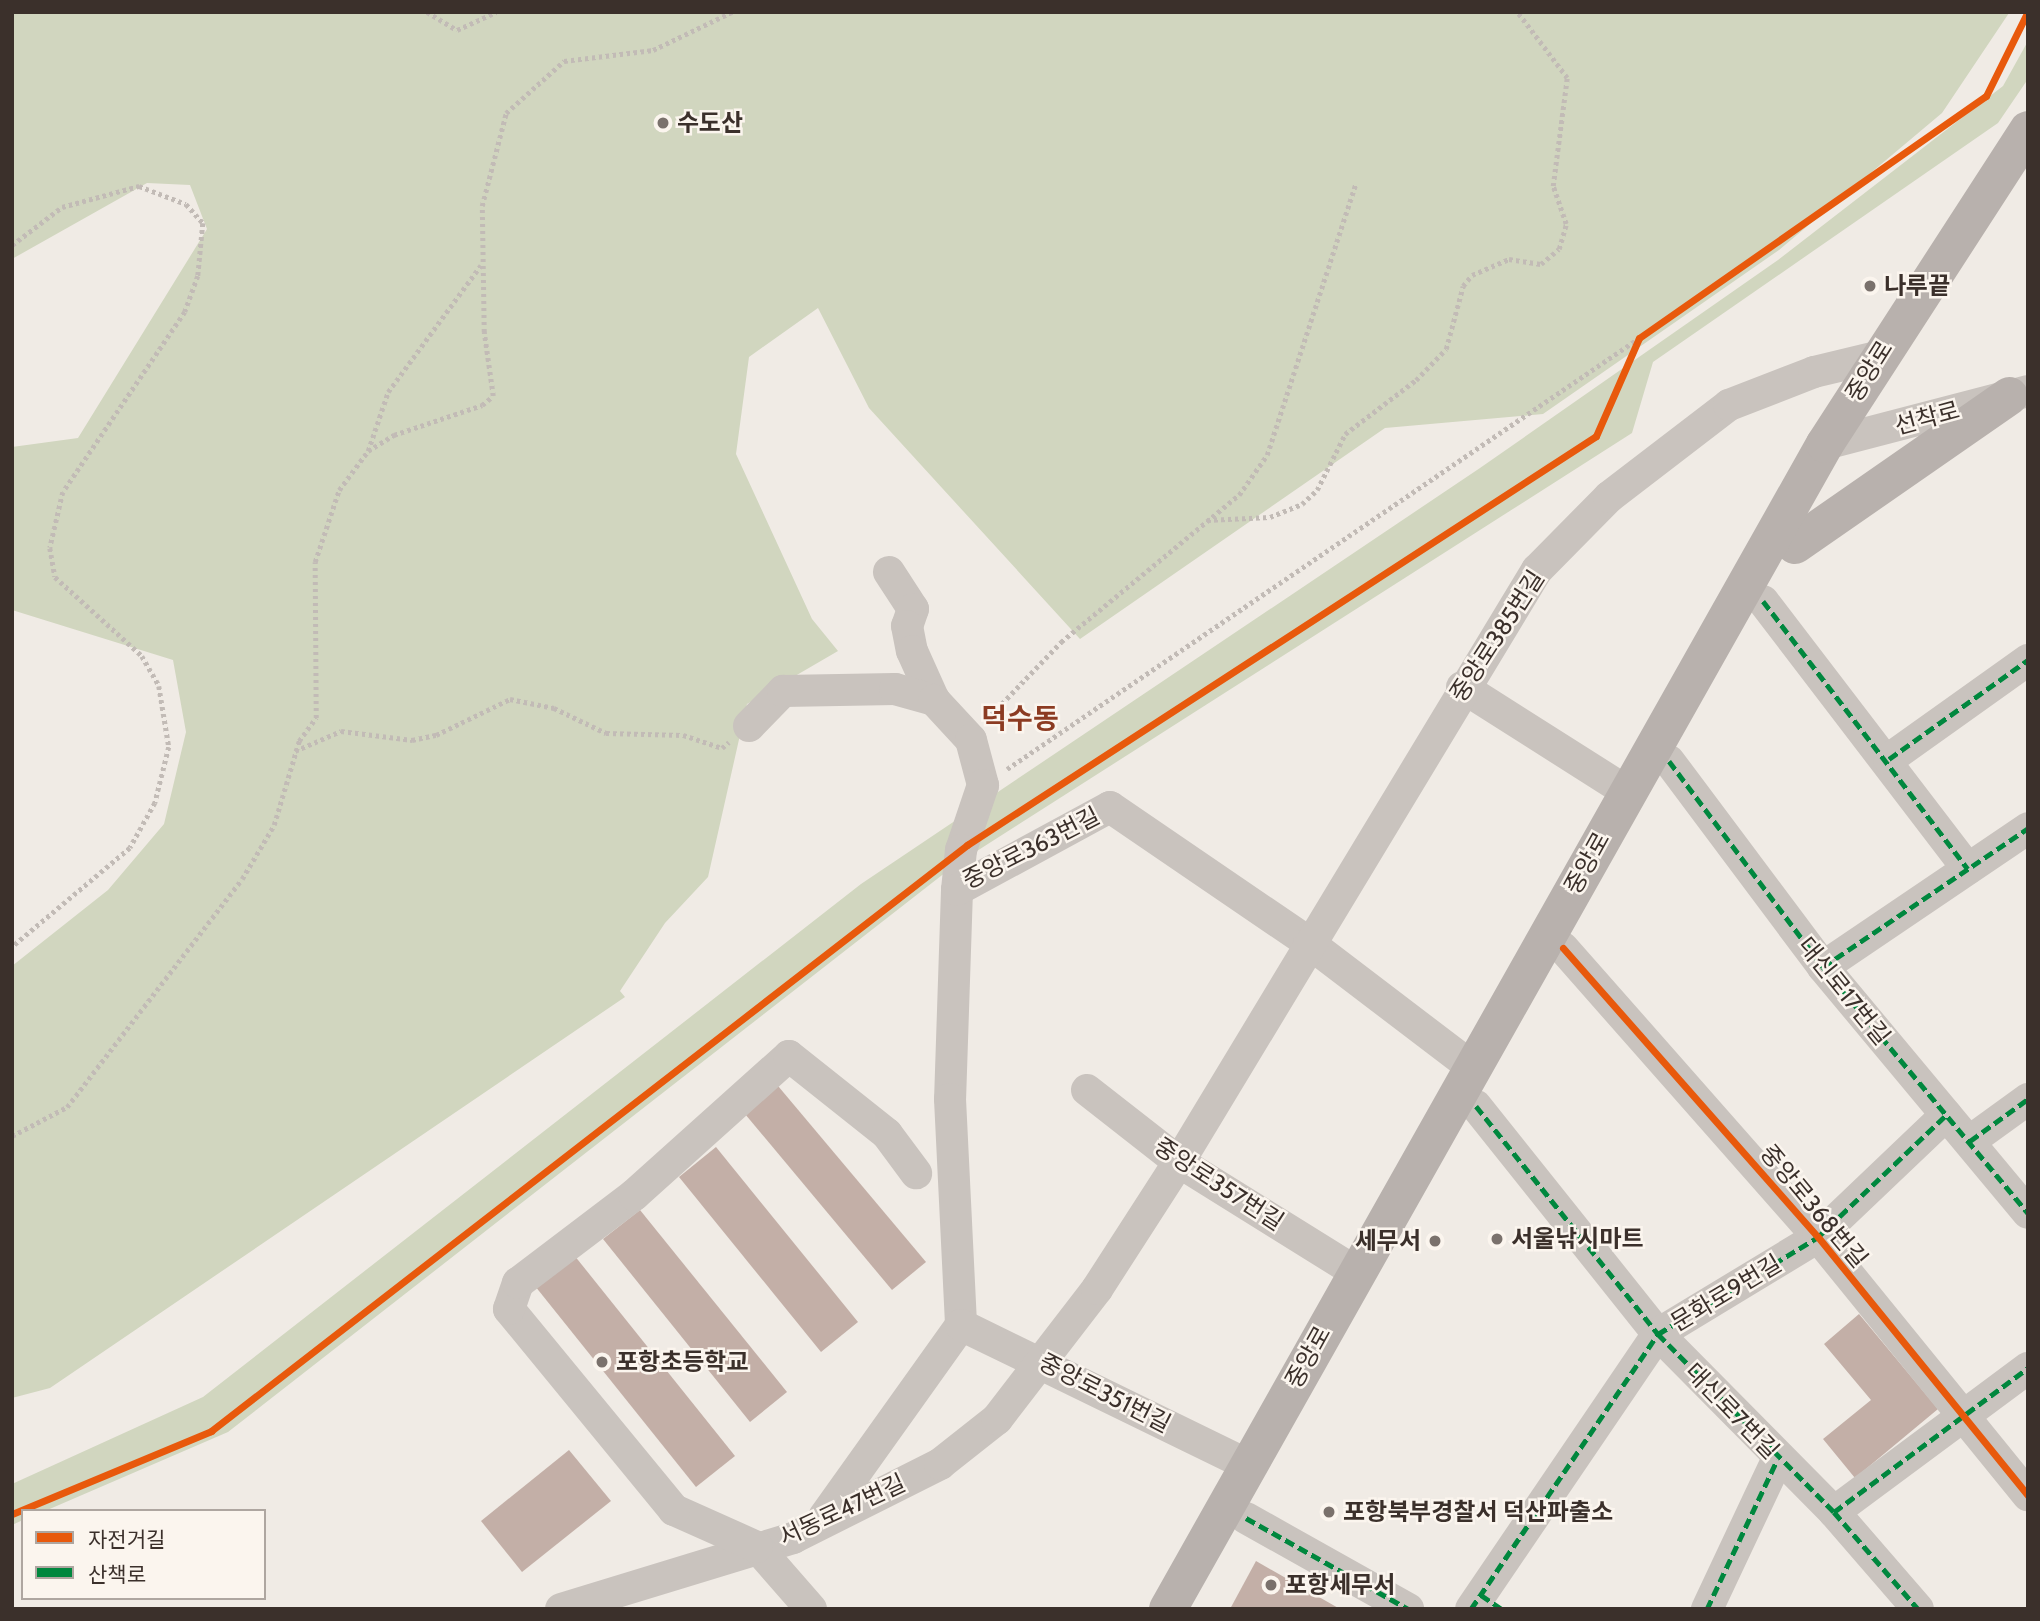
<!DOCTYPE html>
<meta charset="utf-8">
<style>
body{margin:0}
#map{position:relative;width:2040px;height:1621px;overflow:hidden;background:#f0ebe5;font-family:Cabin,"Noto Sans KR",sans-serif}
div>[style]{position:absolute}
.green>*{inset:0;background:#d1d6bf}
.building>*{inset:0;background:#c3afa7}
.path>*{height:4.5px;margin-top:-2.25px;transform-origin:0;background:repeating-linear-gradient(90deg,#c2bbb6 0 3.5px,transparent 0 7px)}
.minor>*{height:32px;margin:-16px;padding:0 16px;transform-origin:16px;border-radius:16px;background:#c9c3be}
.major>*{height:38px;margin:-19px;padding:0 19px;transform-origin:19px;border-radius:19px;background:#b8b1ad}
.quiet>*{height:5px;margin-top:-2.5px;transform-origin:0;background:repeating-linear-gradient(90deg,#00873e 0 10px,transparent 0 15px)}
.cycleway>*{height:7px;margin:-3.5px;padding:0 3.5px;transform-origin:3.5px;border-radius:3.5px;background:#e8590c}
.dots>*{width:19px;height:19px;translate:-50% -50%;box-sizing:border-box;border:4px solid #fbf5ee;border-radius:50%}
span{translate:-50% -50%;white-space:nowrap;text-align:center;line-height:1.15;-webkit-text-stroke:5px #fbf5ee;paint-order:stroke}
.poi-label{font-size:24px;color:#3b302b;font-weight:700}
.left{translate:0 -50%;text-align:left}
.right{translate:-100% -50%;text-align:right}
.street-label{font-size:24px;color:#3b302b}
.quarter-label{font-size:28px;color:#8c3b22;font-weight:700}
.frame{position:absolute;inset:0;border:14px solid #3b302b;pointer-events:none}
.legend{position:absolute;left:21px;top:1509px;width:245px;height:91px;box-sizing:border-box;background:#fbf5ee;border:2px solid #aea6a0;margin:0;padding:9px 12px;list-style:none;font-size:21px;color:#3b302b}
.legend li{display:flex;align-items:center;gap:14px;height:35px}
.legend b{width:35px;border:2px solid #aea6a0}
</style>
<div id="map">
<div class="green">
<i style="clip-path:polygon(12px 12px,2009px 12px,2009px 13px,1942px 113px,1779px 250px,1543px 414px,1385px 428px,1080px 639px,869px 408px,818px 308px,749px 357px,736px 454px,812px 619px,838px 651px,747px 704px,708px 877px,665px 923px,620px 991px,625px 997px,50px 1388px,12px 1398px,12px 966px,108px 890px,164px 824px,186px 732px,173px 660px,12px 610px,12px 447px,78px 438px,207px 229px,190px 185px,147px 183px,12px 259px)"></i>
<i style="clip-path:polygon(2028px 41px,2028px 79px,1998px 123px,1653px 362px,1632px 433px,955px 865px,228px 1432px,45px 1511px,23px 1511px,23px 1520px,12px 1525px,12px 1484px,203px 1397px,861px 884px,1480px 468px,1778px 260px,2003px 86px)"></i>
</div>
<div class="building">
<i style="clip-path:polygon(773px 1080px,926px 1262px,892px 1290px,740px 1108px)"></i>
<i style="clip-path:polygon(716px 1147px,858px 1322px,821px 1352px,679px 1177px)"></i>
<i style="clip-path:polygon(640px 1210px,787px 1392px,750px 1422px,603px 1239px)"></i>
<i style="clip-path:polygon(570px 1250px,735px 1456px,696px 1487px,531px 1281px)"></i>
<i style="clip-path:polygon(1859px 1314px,1938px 1409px,1855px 1478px,1823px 1439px,1871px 1400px,1824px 1344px)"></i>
<i style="clip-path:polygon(569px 1450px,611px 1501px,522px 1572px,481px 1521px)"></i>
<i style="clip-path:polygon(1256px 1561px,1340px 1609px,1230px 1609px)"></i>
</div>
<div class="path">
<i style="left:427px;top:12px;width:35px;rotate:31deg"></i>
<i style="left:457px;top:30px;width:43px;rotate:-24.8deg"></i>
<i style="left:12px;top:245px;width:63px;rotate:-37.2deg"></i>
<i style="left:62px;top:207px;width:80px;rotate:-15.3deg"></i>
<i style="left:139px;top:186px;width:50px;rotate:21deg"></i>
<i style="left:186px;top:204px;width:25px;rotate:48deg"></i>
<i style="left:203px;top:223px;width:53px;rotate:95.4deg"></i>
<i style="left:198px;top:276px;width:38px;rotate:110deg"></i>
<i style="left:185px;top:312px;width:217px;rotate:124.1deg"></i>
<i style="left:63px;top:492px;width:57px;rotate:103.1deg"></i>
<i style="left:50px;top:548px;width:29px;rotate:80deg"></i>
<i style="left:55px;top:577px;width:118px;rotate:42.2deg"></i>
<i style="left:142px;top:656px;width:34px;rotate:60deg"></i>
<i style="left:159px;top:686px;width:62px;rotate:80.7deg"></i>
<i style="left:169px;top:747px;width:58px;rotate:104deg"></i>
<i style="left:155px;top:803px;width:51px;rotate:119.1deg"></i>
<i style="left:130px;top:848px;width:154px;rotate:140deg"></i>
<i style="left:368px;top:451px;width:62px;rotate:-71.3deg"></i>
<i style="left:388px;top:392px;width:157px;rotate:-53.8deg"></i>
<i style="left:1207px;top:520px;width:63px;rotate:-2.7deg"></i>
<i style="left:1270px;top:517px;width:35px;rotate:-22deg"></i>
<i style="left:1302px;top:504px;width:21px;rotate:-43deg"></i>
<i style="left:1317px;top:490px;width:63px;rotate:-63.4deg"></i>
<i style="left:1345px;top:434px;width:89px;rotate:-37.3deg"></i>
<i style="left:1416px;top:380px;width:43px;rotate:-45.9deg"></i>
<i style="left:1446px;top:349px;width:65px;rotate:-74.9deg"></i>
<i style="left:1463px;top:286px;width:14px;rotate:-51deg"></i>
<i style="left:1472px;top:275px;width:40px;rotate:-23.4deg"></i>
<i style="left:1509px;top:259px;width:32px;rotate:9deg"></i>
<i style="left:1541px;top:264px;width:23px;rotate:-40deg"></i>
<i style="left:1559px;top:249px;width:26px;rotate:-74deg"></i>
<i style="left:1566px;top:224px;width:40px;rotate:-108.9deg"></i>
<i style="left:1553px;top:186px;width:109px;rotate:-82.6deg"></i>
<i style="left:1567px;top:78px;width:83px;rotate:-127.1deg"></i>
<i style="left:987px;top:719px;width:107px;rotate:-46.1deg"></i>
<i style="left:1061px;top:642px;width:231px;rotate:-39.6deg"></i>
<i style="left:1239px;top:495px;width:49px;rotate:-55deg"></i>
<i style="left:1267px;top:455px;width:284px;rotate:-71.9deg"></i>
<i style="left:295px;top:751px;width:50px;rotate:-23.5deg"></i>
<i style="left:341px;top:731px;width:72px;rotate:7.2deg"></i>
<i style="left:412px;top:740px;width:25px;rotate:-12deg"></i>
<i style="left:436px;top:735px;width:82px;rotate:-25.9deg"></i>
<i style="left:510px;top:699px;width:45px;rotate:11.6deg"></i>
<i style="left:554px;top:708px;width:58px;rotate:25.7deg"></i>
<i style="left:606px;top:733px;width:77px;rotate:1.5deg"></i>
<i style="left:683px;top:735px;width:41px;rotate:18.4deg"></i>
<i style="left:722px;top:748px;width:9px;rotate:-41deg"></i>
<i style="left:1007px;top:769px;width:765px;rotate:-34.29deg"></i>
<i style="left:12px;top:1136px;width:62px;rotate:-27.8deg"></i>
<i style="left:67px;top:1107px;width:287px;rotate:-52.5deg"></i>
<i style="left:242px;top:879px;width:63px;rotate:-59.3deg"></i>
<i style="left:274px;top:825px;width:88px;rotate:-73.4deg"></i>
<i style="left:299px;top:741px;width:29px;rotate:-54deg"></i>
<i style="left:316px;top:718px;width:156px;rotate:-90.4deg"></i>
<i style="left:315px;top:562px;width:76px;rotate:-71.6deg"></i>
<i style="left:339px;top:490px;width:49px;rotate:-53.4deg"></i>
<i style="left:368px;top:451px;width:31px;rotate:-32deg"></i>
<i style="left:394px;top:435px;width:93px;rotate:-18.8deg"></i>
<i style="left:482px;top:405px;width:14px;rotate:-39deg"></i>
<i style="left:493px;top:396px;width:65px;rotate:-98deg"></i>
<i style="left:484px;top:332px;width:126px;rotate:-90.9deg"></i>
<i style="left:482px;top:206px;width:96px;rotate:-75.5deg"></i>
<i style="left:506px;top:113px;width:78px;rotate:-41.9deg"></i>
<i style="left:564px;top:61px;width:90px;rotate:-7deg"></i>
<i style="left:653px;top:50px;width:88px;rotate:-25.7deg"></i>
</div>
<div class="minor">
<i style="left:1825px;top:444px;width:210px;rotate:-14.6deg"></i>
<i style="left:889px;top:572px;width:44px;rotate:57deg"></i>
<i style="left:913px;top:609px;width:18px;rotate:109deg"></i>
<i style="left:907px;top:626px;width:25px;rotate:79deg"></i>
<i style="left:912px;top:651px;width:54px;rotate:65.8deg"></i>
<i style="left:1763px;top:601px;width:337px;rotate:52.6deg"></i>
<i style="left:1462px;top:687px;width:194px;rotate:32.4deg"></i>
<i style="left:749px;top:726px;width:49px;rotate:-45.8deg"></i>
<i style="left:783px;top:691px;width:112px;rotate:-1deg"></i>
<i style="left:895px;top:689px;width:41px;rotate:15.8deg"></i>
<i style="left:934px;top:700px;width:54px;rotate:47.2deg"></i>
<i style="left:971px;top:740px;width:47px;rotate:75.1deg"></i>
<i style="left:983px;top:785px;width:69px;rotate:108.7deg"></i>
<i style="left:961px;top:850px;width:40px;rotate:95.7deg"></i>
<i style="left:957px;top:890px;width:209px;rotate:91.9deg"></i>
<i style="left:950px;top:1099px;width:226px;rotate:87.2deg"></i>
<i style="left:961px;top:1325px;width:236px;rotate:125.5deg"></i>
<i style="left:1889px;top:759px;width:171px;rotate:-35.5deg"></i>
<i style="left:1669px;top:761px;width:257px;rotate:53.2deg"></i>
<i style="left:1823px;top:967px;width:320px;rotate:50.2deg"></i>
<i style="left:957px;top:890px;width:174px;rotate:-28.5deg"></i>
<i style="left:1110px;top:807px;width:241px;rotate:34.3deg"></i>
<i style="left:1309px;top:943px;width:206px;rotate:37.3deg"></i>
<i style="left:1563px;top:948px;width:385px;rotate:48.6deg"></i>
<i style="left:1818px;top:1237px;width:333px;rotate:50.9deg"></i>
<i style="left:1823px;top:967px;width:248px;rotate:-34.1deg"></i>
<i style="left:1087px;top:1090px;width:117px;rotate:38deg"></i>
<i style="left:1179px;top:1162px;width:208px;rotate:31.9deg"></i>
<i style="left:1476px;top:1106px;width:292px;rotate:51.4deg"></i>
<i style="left:1658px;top:1334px;width:250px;rotate:45.3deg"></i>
<i style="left:1834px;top:1512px;width:128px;rotate:49.1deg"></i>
<i style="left:1970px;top:1141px;width:72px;rotate:-35.9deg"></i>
<i style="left:961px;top:1325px;width:319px;rotate:26deg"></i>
<i style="left:1834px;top:1512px;width:242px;rotate:-36.6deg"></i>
<i style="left:1246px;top:1518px;width:186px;rotate:29.3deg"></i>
<i style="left:561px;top:1609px;width:243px;rotate:-17deg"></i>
<i style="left:793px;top:1538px;width:165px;rotate:-26.7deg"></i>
<i style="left:940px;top:1464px;width:73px;rotate:-38.3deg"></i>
<i style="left:997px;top:1419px;width:164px;rotate:-52.4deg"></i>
<i style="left:1097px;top:1289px;width:151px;rotate:-57.2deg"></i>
<i style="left:1179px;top:1162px;width:692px;rotate:-58.84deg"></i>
<i style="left:1537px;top:570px;width:103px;rotate:-45.4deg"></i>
<i style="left:1609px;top:497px;width:151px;rotate:-37.5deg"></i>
<i style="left:1729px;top:405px;width:91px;rotate:-21.2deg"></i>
<i style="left:1814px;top:372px;width:65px;rotate:-13.4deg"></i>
<i style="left:811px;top:1609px;width:82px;rotate:-131.1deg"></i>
<i style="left:757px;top:1547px;width:91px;rotate:-156deg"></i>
<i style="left:674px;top:1510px;width:260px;rotate:-129.4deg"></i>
<i style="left:509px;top:1309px;width:28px;rotate:-71deg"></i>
<i style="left:518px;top:1283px;width:146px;rotate:-37.2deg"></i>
<i style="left:634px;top:1195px;width:208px;rotate:-41.9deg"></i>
<i style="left:789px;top:1056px;width:125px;rotate:38.5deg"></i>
<i style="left:887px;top:1134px;width:49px;rotate:53.4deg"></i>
<i style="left:1471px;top:1609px;width:333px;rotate:-55.8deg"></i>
<i style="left:1658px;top:1334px;width:187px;rotate:-31.2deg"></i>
<i style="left:1818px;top:1237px;width:177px;rotate:-43.6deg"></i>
<i style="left:1707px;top:1609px;width:165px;rotate:-64.8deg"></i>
</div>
<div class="major">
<i style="left:1795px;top:545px;width:261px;rotate:-34.8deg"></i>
<i style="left:1168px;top:1609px;width:1337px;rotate:-60.58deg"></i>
<i style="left:1825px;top:444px;width:374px;rotate:-57.1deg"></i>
</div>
<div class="quiet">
<i style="left:1763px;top:601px;width:337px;rotate:52.6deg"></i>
<i style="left:1889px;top:759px;width:171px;rotate:-35.5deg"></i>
<i style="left:1669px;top:761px;width:257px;rotate:53.2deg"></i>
<i style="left:1823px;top:967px;width:320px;rotate:50.2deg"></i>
<i style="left:1823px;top:967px;width:248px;rotate:-34.1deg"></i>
<i style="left:1476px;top:1106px;width:292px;rotate:51.4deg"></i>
<i style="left:1658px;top:1334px;width:250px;rotate:45.3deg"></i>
<i style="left:1834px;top:1512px;width:128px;rotate:49.1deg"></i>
<i style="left:1970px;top:1141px;width:72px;rotate:-35.9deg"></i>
<i style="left:1834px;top:1512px;width:242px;rotate:-36.6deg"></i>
<i style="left:1246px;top:1518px;width:186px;rotate:29.3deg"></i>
<i style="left:1481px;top:1595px;width:25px;rotate:34deg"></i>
<i style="left:1471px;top:1609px;width:333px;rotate:-55.8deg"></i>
<i style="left:1658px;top:1334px;width:187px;rotate:-31.2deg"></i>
<i style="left:1818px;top:1237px;width:177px;rotate:-43.6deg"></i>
<i style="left:1707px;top:1609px;width:165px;rotate:-64.8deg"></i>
</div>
<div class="cycleway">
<i style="left:1563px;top:948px;width:385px;rotate:48.6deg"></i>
<i style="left:1818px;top:1237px;width:333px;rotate:50.9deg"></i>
<i style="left:12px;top:1514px;width:216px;rotate:-22.6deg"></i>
<i style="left:211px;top:1431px;width:957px;rotate:-37.78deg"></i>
<i style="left:967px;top:845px;width:750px;rotate:-33.03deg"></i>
<i style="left:1596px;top:436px;width:107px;rotate:-66.3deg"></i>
<i style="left:1639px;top:338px;width:423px;rotate:-34.9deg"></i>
<i style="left:1986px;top:96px;width:93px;rotate:-63.7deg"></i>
</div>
<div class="dots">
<i style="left:663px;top:123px;background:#7a716c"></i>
<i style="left:1870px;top:286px;background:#7a716c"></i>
<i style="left:1497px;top:1239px;background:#7a716c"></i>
<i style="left:1435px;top:1241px;background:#7a716c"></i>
<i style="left:602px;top:1362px;background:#7a716c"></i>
<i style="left:1329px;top:1512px;background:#7a716c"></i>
<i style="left:1271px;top:1585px;background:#7a716c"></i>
</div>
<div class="poi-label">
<span class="left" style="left:677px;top:123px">수도산</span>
<span class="left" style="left:1884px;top:286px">나루끝</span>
<span class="left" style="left:1511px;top:1239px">서울낚시마트</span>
<span class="right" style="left:1421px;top:1241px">세무서</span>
<span class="left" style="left:616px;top:1362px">포항초등학교</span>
<span class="left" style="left:1343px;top:1512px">포항북부경찰서 덕산파출소</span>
<span class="left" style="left:1285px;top:1585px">포항세무서</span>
</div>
<div class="street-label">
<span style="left:1869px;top:371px;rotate:-58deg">중앙로</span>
<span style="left:1927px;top:418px;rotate:-15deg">선착로</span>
<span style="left:1497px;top:636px;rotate:-57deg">중앙로385번길</span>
<span style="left:1031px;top:848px;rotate:-27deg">중앙로363번길</span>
<span style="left:1587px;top:863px;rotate:-61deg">중앙로</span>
<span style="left:1844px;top:991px;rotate:51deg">대신로17번길</span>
<span style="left:1219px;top:1184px;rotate:33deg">중앙로357번길</span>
<span style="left:1814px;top:1206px;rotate:50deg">중앙로368번길</span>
<span style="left:1726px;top:1293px;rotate:-31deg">문화로9번길</span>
<span style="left:1308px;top:1357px;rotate:-61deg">중앙로</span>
<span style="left:1105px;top:1393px;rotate:27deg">중앙로351번길</span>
<span style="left:1732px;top:1411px;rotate:46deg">대신로7번길</span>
<span style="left:842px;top:1510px;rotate:-25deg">서동로47번길</span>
</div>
<div class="quarter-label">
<span style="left:1020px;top:718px">덕수동</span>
</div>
<div class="frame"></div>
<ul class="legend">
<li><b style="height:9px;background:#e8590c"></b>자전거길</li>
<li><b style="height:9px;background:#00873e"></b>산책로</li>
</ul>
</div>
